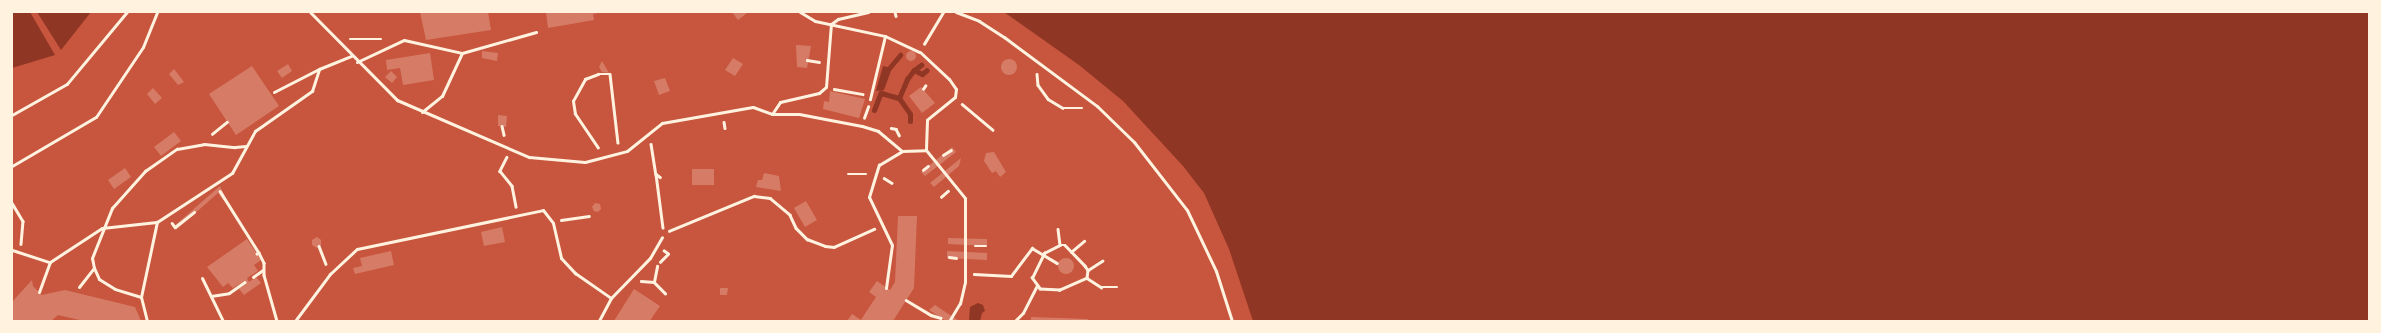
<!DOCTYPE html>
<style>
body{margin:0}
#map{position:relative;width:2381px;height:333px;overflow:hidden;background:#c8553d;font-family:"PT Sans",sans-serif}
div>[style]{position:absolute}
.water>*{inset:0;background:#8f3625}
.stream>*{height:5px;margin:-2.5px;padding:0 2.5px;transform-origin:2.5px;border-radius:2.5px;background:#8f3625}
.building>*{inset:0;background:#d67c66}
.round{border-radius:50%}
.path>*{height:2.5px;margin:-1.25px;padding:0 1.25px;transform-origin:1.25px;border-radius:1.25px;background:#fff3e0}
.service>*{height:3px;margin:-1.5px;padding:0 1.5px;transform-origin:1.5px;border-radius:1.5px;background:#fff3e0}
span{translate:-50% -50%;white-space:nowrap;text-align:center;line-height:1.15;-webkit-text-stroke:3.5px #fff3e0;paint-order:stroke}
.frame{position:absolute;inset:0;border:13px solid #fff3e0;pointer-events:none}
</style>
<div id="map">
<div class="water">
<i style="clip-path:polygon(12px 12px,30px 12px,55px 55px,12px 68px)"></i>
<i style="clip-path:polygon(37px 12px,91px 12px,61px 50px)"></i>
<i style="clip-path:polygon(1004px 12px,2369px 12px,2369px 321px,1253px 321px,1229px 249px,1204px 193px,1183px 166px,1123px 101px,1079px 65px)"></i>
<i style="clip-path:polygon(883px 66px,892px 68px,884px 90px,876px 91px)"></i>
<i style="clip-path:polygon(978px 303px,983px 305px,985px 311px,982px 313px,980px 321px,969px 321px,970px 307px)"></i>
</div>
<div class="stream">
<i style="left:890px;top:67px;width:16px;rotate:-50deg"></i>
<i style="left:914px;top:70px;width:9px;rotate:-36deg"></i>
<i style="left:881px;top:93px;width:19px;rotate:16deg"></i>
<i style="left:899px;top:98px;width:19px;rotate:55deg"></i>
<i style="left:910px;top:114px;width:7px;rotate:90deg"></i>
<i style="left:899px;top:98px;width:21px;rotate:-67deg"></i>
<i style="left:907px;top:79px;width:11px;rotate:-52deg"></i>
<i style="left:914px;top:70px;width:9px;rotate:27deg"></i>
<i style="left:922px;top:74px;width:6px;rotate:-39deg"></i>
<i style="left:874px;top:110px;width:19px;rotate:-69deg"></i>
</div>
<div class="building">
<i style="clip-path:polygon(420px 12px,488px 12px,491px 30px,426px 40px)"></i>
<i style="clip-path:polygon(546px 12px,598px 12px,598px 13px,593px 14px,594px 20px,548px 28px)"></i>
<i style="clip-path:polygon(732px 12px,747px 12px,747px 13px,738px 20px)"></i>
<i style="clip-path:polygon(796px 45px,811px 46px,807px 68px,797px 67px)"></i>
<i style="clip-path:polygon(482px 51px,498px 53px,497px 61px,482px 58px)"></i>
<i class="round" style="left:906px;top:51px;width:10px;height:10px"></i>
<i style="clip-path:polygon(430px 53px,434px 80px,403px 85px,400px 68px,387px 70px,386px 60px)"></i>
<i style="clip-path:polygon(733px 58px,743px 64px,735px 76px,725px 70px)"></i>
<i class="round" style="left:1001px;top:59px;width:16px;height:16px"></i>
<i style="clip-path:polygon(602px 61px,609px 73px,602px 72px,599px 67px)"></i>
<i style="clip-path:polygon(288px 64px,292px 71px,282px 78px,277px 71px)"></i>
<i style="clip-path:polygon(252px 66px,279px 106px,236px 135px,209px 94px)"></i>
<i style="clip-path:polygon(174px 69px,184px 82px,178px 85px,169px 74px)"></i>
<i style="clip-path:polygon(391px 71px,397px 77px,392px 83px,385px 77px)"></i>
<i style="clip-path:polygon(665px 78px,670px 91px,659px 95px,654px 81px)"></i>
<i style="clip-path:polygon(921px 87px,935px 103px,922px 113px,909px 96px)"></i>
<i style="clip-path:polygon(153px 88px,162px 98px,155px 104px,147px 94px)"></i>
<i style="clip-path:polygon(830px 91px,865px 99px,859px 118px,823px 109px,824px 101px,829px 102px)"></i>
<i style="clip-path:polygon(498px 115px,507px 116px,506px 127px,498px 126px)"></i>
<i style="clip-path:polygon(174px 132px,181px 141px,161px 156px,154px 147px)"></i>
<i style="clip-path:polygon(952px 147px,956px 152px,925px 176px,921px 172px)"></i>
<i style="clip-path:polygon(994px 152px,1006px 172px,1000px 177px,996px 171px,992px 173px,984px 161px,986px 153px)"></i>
<i style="clip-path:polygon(961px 158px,959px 166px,934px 187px,930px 183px)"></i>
<i style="clip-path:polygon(125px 168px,131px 177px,114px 189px,108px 180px)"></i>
<i style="clip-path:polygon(692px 169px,714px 169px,714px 185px,692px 185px)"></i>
<i style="clip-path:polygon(764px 173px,779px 176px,781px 191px,756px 187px,758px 180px,762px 180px)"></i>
<i style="clip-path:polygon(220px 186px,227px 201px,223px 200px,218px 193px,176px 230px,173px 227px)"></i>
<i style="clip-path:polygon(806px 201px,817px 220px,805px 227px,794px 208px)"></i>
<i style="clip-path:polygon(595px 203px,600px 204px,601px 209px,598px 212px,594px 211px,592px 207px)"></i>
<i style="clip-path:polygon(898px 216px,917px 216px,914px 288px,893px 321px,847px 321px,852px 314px,861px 320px,866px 312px,876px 297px,869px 292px,877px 281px,890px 290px,895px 282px)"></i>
<i style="clip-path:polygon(502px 227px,505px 242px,484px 246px,481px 232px)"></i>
<i style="clip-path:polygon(317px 237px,321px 240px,321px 245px,317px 248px,312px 245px,312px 240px)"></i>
<i style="clip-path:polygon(948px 238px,987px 239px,987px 246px,948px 244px)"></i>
<i style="clip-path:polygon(247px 239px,261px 260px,254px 265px,258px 271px,247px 278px,249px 282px,256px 277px,261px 283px,244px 295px,239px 289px,246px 284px,244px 281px,233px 288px,228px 283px,223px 287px,207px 267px)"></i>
<i style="clip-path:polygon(391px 251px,394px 265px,355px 274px,353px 268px,362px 266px,360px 258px)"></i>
<i style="clip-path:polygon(947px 251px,987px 253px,987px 260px,947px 258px)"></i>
<i class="round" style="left:1058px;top:258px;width:16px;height:16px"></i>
<i style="clip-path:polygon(32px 280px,33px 286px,42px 295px,65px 290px,135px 307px,141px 321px,84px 321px,58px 315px,51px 321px,12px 321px,12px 302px)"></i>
<i style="clip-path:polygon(720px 288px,728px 288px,727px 295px,720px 295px)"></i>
<i style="clip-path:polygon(634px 289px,660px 306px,653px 316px,650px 321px,614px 321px)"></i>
<i style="clip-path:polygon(935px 305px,959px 321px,946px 321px,929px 310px)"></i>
<i style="clip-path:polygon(1031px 317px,1088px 319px,1088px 321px,1031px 321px)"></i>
</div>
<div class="path">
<i style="left:895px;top:12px;width:4px;rotate:76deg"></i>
<i style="left:350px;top:39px;width:31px"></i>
<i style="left:924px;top:44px;width:37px;rotate:-59deg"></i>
<i style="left:807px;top:60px;width:12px;rotate:9deg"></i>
<i style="left:1037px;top:74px;width:11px;rotate:85deg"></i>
<i style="left:1038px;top:85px;width:17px;rotate:54deg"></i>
<i style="left:1048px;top:99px;width:17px;rotate:31deg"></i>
<i style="left:1063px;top:108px;width:19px"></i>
<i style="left:834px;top:89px;width:29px;rotate:10deg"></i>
<i style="left:923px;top:89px;width:4px;rotate:-56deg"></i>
<i style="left:962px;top:104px;width:40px;rotate:40deg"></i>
<i style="left:12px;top:115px;width:63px;rotate:-29.4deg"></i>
<i style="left:67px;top:84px;width:94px;rotate:-50.2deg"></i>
<i style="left:864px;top:118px;width:12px;rotate:-70deg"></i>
<i style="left:724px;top:122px;width:6px;rotate:81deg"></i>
<i style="left:502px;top:126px;width:9px;rotate:77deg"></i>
<i style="left:891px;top:128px;width:5px;rotate:11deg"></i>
<i style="left:896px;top:129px;width:7px;rotate:63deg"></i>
<i style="left:212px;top:134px;width:19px;rotate:-39deg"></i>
<i style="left:651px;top:144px;width:30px;rotate:81deg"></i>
<i style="left:656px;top:174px;width:5px;rotate:37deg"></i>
<i style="left:598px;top:148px;width:41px;rotate:-124.1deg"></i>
<i style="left:575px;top:114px;width:13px;rotate:-99deg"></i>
<i style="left:573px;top:101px;width:25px;rotate:-61deg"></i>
<i style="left:585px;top:79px;width:14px;rotate:-21deg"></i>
<i style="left:598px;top:74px;width:12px"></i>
<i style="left:610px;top:74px;width:69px;rotate:83.4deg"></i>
<i style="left:943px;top:155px;width:9px;rotate:-32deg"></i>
<i style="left:507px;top:157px;width:16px;rotate:117deg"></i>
<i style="left:500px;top:171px;width:19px;rotate:51deg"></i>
<i style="left:512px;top:186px;width:21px;rotate:79deg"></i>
<i style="left:923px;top:170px;width:6px;rotate:-39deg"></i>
<i style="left:656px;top:174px;width:54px;rotate:82.6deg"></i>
<i style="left:848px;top:174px;width:18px"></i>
<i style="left:884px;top:178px;width:9px;rotate:32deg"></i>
<i style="left:220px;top:191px;width:73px;rotate:57.8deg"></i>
<i style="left:259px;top:253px;width:2px;rotate:153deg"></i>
<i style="left:941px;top:197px;width:9px;rotate:-41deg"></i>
<i style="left:12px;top:203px;width:21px;rotate:59deg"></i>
<i style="left:23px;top:221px;width:23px;rotate:95deg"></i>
<i style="left:561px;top:220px;width:28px;rotate:-8deg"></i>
<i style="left:172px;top:223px;width:5px;rotate:53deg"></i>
<i style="left:175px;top:227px;width:24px;rotate:-38deg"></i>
<i style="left:1058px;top:229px;width:16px;rotate:83deg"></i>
<i style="left:669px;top:231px;width:92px;rotate:-22.4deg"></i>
<i style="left:754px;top:196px;width:16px;rotate:7deg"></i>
<i style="left:770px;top:198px;width:26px;rotate:40deg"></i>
<i style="left:790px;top:215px;width:14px;rotate:65deg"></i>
<i style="left:796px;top:228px;width:16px;rotate:45deg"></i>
<i style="left:807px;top:239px;width:19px;rotate:21deg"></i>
<i style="left:825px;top:246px;width:9px;rotate:6deg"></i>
<i style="left:834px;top:247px;width:44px;rotate:-24.2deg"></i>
<i style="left:1060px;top:245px;width:5px"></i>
<i style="left:1065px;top:245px;width:29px;rotate:46deg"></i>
<i style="left:1085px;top:266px;width:5px;rotate:53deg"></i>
<i style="left:1088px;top:270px;width:8px;rotate:97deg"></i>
<i style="left:1087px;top:278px;width:30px;rotate:156deg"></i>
<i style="left:1060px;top:290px;width:20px;rotate:-177deg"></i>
<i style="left:1040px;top:289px;width:14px;rotate:-126deg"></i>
<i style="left:1032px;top:278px;width:28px;rotate:-64deg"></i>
<i style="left:1044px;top:253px;width:18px;rotate:-27deg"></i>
<i style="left:319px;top:246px;width:19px;rotate:69deg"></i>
<i style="left:975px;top:246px;width:11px"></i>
<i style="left:1071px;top:252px;width:17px;rotate:-40deg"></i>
<i style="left:259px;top:253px;width:11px;rotate:63deg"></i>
<i style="left:264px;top:263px;width:12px;rotate:90deg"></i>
<i style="left:264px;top:275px;width:48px;rotate:74.2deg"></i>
<i style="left:949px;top:257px;width:7px;rotate:8deg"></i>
<i style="left:660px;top:262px;width:11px;rotate:-45deg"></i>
<i style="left:668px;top:254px;width:5px;rotate:-143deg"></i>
<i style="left:1088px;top:270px;width:17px;rotate:-33deg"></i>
<i style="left:974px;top:274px;width:37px;rotate:3deg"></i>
<i style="left:1011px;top:276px;width:35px;rotate:-53deg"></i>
<i style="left:1032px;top:248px;width:29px;rotate:31deg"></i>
<i style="left:253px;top:277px;width:12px;rotate:-35deg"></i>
<i style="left:1087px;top:278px;width:17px;rotate:33deg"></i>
<i style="left:1101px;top:287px;width:16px"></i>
<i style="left:641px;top:281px;width:13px;rotate:4deg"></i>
<i style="left:654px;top:282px;width:16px;rotate:-79deg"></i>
<i style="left:654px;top:282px;width:16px;rotate:45deg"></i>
<i style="left:906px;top:300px;width:29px;rotate:31deg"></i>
<i style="left:931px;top:315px;width:10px;rotate:17deg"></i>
<i style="left:1015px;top:321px;width:11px;rotate:-45deg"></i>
<i style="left:1023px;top:313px;width:31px;rotate:-63deg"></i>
</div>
<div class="service">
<i style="left:310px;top:12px;width:124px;rotate:45.3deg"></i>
<i style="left:397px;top:100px;width:144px;rotate:23.4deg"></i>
<i style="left:529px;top:157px;width:56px;rotate:5.1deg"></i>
<i style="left:585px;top:162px;width:43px;rotate:-14.7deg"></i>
<i style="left:627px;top:151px;width:45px;rotate:-38.7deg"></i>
<i style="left:662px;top:123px;width:92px;rotate:-10deg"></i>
<i style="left:753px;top:107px;width:20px;rotate:20deg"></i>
<i style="left:772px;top:114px;width:27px"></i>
<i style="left:799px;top:114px;width:64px;rotate:10.8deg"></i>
<i style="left:862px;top:126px;width:17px;rotate:17deg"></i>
<i style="left:878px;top:131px;width:31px;rotate:40deg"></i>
<i style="left:902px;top:151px;width:24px;rotate:-2deg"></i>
<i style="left:926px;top:150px;width:62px;rotate:50.9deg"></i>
<i style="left:965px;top:198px;width:84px;rotate:90deg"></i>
<i style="left:965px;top:282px;width:22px;rotate:103deg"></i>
<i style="left:960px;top:303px;width:21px;rotate:121deg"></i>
<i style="left:800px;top:12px;width:17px;rotate:31deg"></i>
<i style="left:815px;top:21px;width:72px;rotate:12.1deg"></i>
<i style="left:885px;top:36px;width:65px;rotate:103.4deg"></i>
<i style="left:956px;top:12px;width:25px;rotate:21deg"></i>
<i style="left:979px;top:21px;width:30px;rotate:33deg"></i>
<i style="left:1004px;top:37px;width:116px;rotate:36.6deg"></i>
<i style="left:1097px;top:106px;width:52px;rotate:44.2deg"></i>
<i style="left:1134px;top:142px;width:86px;rotate:52.1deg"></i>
<i style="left:1187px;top:210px;width:68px;rotate:64.6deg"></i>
<i style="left:1216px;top:271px;width:52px;rotate:72.3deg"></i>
<i style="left:885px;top:36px;width:38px;rotate:25deg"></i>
<i style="left:920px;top:52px;width:40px;rotate:43deg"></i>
<i style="left:949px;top:79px;width:12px;rotate:55deg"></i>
<i style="left:956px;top:89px;width:8px;rotate:97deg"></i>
<i style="left:955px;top:97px;width:36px;rotate:141deg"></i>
<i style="left:927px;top:120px;width:30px;rotate:92deg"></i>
<i style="left:357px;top:62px;width:52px;rotate:-25.1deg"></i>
<i style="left:404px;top:40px;width:59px;rotate:12.6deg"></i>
<i style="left:274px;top:92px;width:51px;rotate:-27.1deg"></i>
<i style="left:422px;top:112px;width:26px;rotate:-39deg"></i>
<i style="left:442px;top:96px;width:47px;rotate:-65.1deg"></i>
<i style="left:462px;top:53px;width:77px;rotate:-15.8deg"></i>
<i style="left:772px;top:114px;width:14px;rotate:-56deg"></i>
<i style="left:780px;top:102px;width:40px;rotate:-13deg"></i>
<i style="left:819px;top:93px;width:9px;rotate:-41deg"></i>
<i style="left:826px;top:87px;width:63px;rotate:-85.5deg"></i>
<i style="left:831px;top:24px;width:9px;rotate:-36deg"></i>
<i style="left:838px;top:19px;width:31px;rotate:-13deg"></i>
<i style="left:12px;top:166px;width:97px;rotate:-30.3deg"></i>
<i style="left:96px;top:117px;width:84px;rotate:-56.1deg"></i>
<i style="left:143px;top:47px;width:38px;rotate:-68deg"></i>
<i style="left:12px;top:250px;width:40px;rotate:18deg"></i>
<i style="left:50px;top:262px;width:62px;rotate:-33.2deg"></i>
<i style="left:102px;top:228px;width:55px;rotate:-6.2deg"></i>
<i style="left:157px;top:222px;width:90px;rotate:-33.2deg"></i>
<i style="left:232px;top:173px;width:48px;rotate:-61.3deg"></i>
<i style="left:255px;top:131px;width:70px;rotate:-35.1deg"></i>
<i style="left:312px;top:91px;width:23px;rotate:-72deg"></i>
<i style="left:319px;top:69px;width:35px;rotate:-22deg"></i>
<i style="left:202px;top:278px;width:48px;rotate:64deg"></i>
<i style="left:79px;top:287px;width:24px;rotate:-52deg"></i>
<i style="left:886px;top:288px;width:43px;rotate:-82.1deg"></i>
<i style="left:892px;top:245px;width:53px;rotate:-115.6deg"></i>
<i style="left:869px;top:197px;width:34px;rotate:-73deg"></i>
<i style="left:879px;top:165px;width:27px;rotate:-31deg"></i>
<i style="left:39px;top:292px;width:32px;rotate:-70deg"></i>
<i style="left:211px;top:296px;width:18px;rotate:-9deg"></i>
<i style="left:229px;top:293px;width:19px;rotate:-35deg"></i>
<i style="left:141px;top:297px;width:27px;rotate:-163deg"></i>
<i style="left:115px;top:289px;width:19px;rotate:-148deg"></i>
<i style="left:99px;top:279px;width:12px;rotate:-114deg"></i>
<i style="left:94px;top:268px;width:10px;rotate:-101deg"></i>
<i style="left:92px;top:258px;width:54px;rotate:-68.2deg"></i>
<i style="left:112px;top:208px;width:50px;rotate:-48.3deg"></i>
<i style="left:145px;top:171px;width:39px;rotate:-35deg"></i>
<i style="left:177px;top:149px;width:27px;rotate:-10deg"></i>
<i style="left:204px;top:144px;width:31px;rotate:6deg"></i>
<i style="left:235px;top:147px;width:11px;rotate:-5deg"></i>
<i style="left:611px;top:298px;width:56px;rotate:-45.7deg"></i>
<i style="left:650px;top:258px;width:24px;rotate:-60deg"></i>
<i style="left:147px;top:321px;width:25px;rotate:-104deg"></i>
<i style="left:141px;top:297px;width:77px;rotate:-78deg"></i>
<i style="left:295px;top:321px;width:59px;rotate:-53.3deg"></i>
<i style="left:330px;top:274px;width:37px;rotate:-43deg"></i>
<i style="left:357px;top:249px;width:190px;rotate:-11.8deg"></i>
<i style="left:543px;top:210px;width:16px;rotate:52deg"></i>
<i style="left:553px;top:223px;width:36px;rotate:77deg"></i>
<i style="left:561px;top:258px;width:21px;rotate:47deg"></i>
<i style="left:575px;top:273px;width:44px;rotate:34.8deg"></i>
<i style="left:611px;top:298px;width:26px;rotate:118deg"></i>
</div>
<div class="frame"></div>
</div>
